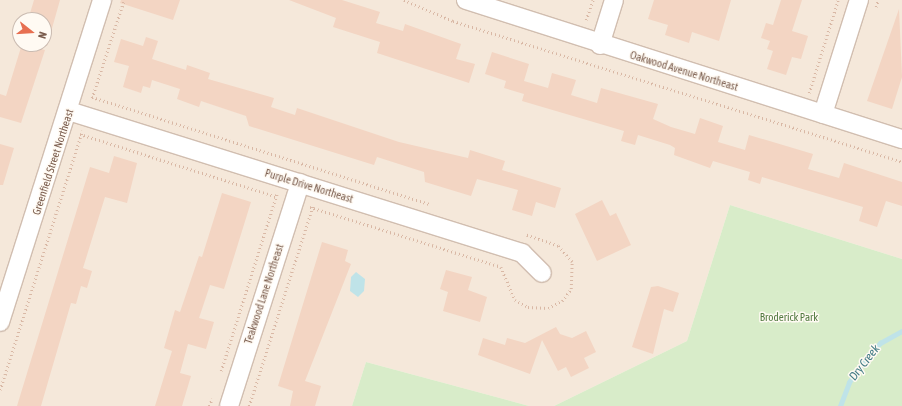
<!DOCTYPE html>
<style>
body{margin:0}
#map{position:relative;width:902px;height:406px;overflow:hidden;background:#fdf6ec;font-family:"Asap Condensed",sans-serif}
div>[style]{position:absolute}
.residential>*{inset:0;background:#f5e8da}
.green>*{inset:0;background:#d8ecc9}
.water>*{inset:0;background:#bfe3e8}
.stream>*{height:5px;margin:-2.5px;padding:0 2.5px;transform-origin:2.5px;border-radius:2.5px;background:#bfe3e8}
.building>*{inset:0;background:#f3d5c3}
.path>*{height:2.5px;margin-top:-1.25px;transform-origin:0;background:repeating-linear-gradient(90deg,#d9b8a5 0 1px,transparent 0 4px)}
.roads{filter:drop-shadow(1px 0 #d1beb0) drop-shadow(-1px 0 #d1beb0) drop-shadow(0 1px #d1beb0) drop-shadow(0 -1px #d1beb0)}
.minor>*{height:18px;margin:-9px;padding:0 9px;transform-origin:9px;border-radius:9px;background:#fff}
span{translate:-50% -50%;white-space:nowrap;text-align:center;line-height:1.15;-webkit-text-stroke:3px #fffaf3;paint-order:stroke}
.street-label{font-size:11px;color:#7a5c4d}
.park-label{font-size:11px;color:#537a41}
.water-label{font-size:12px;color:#437c86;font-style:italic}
.north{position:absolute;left:12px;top:12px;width:40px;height:40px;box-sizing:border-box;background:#fffaf3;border:1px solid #cabbb1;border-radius:50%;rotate:107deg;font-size:11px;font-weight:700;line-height:16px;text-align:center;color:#7a5c4d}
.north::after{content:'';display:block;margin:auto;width:14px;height:18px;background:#e76f51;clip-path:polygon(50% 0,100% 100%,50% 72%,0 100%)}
</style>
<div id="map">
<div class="residential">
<i style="clip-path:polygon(evenodd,0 0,902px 0,902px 259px,730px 205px,687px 341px,554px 406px,529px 406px,366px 362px,352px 406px,0 406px,0 0,20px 20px,44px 20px,44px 44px,20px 44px,20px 20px)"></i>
</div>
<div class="green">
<i style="clip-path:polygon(730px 205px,902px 259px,902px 406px,554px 406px,687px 341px)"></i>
<i style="clip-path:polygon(366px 362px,529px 406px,352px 406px)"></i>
</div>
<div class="water">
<i style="clip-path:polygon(356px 272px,365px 279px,364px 291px,358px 297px,350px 291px,351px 277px)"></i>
</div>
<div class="stream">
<i style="left:840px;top:406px;width:26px;rotate:-69deg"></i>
<i style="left:849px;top:382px;width:34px;rotate:-54deg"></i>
<i style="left:869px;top:354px;width:16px;rotate:-45deg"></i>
<i style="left:880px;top:343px;width:25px;rotate:-29deg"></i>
</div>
<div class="building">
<i style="clip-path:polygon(34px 0,60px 0,47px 46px,44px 46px,44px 20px,28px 20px)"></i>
<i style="clip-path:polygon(121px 0,180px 0,173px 20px,120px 3px)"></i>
<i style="clip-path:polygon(289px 0,342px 0,380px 12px,376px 23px,403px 31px,405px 24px,461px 44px,456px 59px,475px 64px,469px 83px,377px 53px,380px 42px,333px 27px,336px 18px)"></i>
<i style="clip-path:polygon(654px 0,731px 0,719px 41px,692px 32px,689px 43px,665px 35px,668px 25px,648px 19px)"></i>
<i style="clip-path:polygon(781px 0,802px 0,792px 31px,808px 36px,801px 59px,792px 57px,786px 75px,767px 69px,773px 51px,767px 49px,770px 41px,761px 38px,766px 23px,773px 25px)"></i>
<i style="clip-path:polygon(899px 9px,902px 77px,892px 109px,867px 101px)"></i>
<i style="clip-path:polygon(146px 37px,158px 41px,152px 59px,186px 70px,187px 65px,210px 73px,208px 79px,274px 98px,271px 107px,295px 115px,297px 108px,399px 142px,468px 158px,470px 150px,505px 161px,502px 170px,561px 188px,555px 208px,536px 202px,532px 216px,512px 210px,518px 190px,477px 179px,471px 196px,425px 182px,424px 172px,377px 157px,374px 165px,249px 126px,246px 116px,201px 101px,199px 107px,177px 99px,180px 89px,152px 80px,150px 88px,143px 86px,141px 93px,123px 87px,129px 66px,114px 62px,121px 39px,143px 46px)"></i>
<i style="clip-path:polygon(22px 44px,45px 50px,21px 123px,0 117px,0 94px,6px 96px)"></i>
<i style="clip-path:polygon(492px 52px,529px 64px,524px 81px,548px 88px,552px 73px,576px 80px,571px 95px,597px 103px,601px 88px,658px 104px,653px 119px,671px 127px,695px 134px,700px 118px,723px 126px,718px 142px,745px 150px,749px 135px,813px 154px,808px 169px,839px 178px,844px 163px,902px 182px,902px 206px,886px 201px,877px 227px,859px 221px,863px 207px,762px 177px,760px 184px,748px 180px,750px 172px,713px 161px,710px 168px,674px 155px,675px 148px,670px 145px,638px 135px,635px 145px,621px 141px,624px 131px,522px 101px,524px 94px,504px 88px,506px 81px,485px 74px)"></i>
<i style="clip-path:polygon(0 144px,14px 148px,3px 185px,0 185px)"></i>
<i style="clip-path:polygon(114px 156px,137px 163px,127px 203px,105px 197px,83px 268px,92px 271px,87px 288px,81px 286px,76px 304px,71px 303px,41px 406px,17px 406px,90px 167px,109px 173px)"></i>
<i style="clip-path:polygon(222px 193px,251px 202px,224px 289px,210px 285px,199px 318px,214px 322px,206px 349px,188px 344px,180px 373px,191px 376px,182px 406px,155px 406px,172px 351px,164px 348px,175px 310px,180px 312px,199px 256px,202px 257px)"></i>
<i style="clip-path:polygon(602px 200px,610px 216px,616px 213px,631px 245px,597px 261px,575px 214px)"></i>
<i style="clip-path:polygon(322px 242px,348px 250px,345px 261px,351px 264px,305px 381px,321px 386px,315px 406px,290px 406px,293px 391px,278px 386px)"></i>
<i style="clip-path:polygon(446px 270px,472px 277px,468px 290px,487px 297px,480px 322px,443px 311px,448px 292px,440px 289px)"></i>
<i style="clip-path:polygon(658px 286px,679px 293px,673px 312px,664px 309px,653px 354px,632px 347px,651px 287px)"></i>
<i style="clip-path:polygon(556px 327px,560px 334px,572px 338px,586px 331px,596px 352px,584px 358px,589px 368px,571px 377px,566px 367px,558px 371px,542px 340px,530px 374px,478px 355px,483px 338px,505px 345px,507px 338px,525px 343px)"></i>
</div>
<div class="path">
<i style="left:404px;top:0;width:53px;rotate:23.2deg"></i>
<i style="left:453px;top:21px;width:471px;rotate:17.4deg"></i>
<i style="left:876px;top:7px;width:7px;rotate:-74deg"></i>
<i style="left:586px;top:20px;width:21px;rotate:-71deg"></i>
<i style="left:809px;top:93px;width:97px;rotate:-72.7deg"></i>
<i style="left:92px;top:97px;width:354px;rotate:17.6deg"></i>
<i style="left:92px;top:98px;width:103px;rotate:-71.9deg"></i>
<i style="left:80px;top:134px;width:207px;rotate:17.7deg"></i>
<i style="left:310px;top:207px;width:200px;rotate:17.4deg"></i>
<i style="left:501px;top:267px;width:36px;rotate:67deg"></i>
<i style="left:515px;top:300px;width:15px;rotate:28deg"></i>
<i style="left:528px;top:307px;width:20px;rotate:3deg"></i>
<i style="left:548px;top:308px;width:16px;rotate:-27deg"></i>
<i style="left:562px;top:301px;width:15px;rotate:-53deg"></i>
<i style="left:571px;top:289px;width:27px;rotate:-88deg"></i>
<i style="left:572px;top:262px;width:21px;rotate:-131deg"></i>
<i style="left:558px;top:246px;width:34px;rotate:-161deg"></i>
<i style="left:221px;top:371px;width:187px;rotate:-72.5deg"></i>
<i style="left:0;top:390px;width:272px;rotate:-72.4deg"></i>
<i style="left:209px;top:406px;width:8px;rotate:-67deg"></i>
<i style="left:249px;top:406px;width:210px;rotate:-72.3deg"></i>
</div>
<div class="roads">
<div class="minor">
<i style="left:466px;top:0;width:458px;rotate:17.7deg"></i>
<i style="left:600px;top:45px;width:47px;rotate:-72.7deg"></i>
<i style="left:69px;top:111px;width:475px;rotate:17.4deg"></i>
<i style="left:522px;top:253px;width:28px;rotate:45deg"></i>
<i style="left:823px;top:114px;width:120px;rotate:-72.5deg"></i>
<i style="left:0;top:322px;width:338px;rotate:-72.4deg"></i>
<i style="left:229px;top:406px;width:234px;rotate:-72.3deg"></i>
</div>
</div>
<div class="street-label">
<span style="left:684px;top:71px;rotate:17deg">Oakwood Avenue Northeast</span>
<span style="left:53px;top:162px;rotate:-72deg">Greenfield Street Northeast</span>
<span style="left:309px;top:186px;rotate:17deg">Purple Drive Northeast</span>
<span style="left:264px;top:294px;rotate:-72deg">Teakwood Lane Northeast</span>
</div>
<div class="park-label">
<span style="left:789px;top:317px">Broderick Park</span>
</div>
<div class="water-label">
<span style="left:865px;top:363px;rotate:-52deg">Dry Creek</span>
</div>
<div class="north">N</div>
</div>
